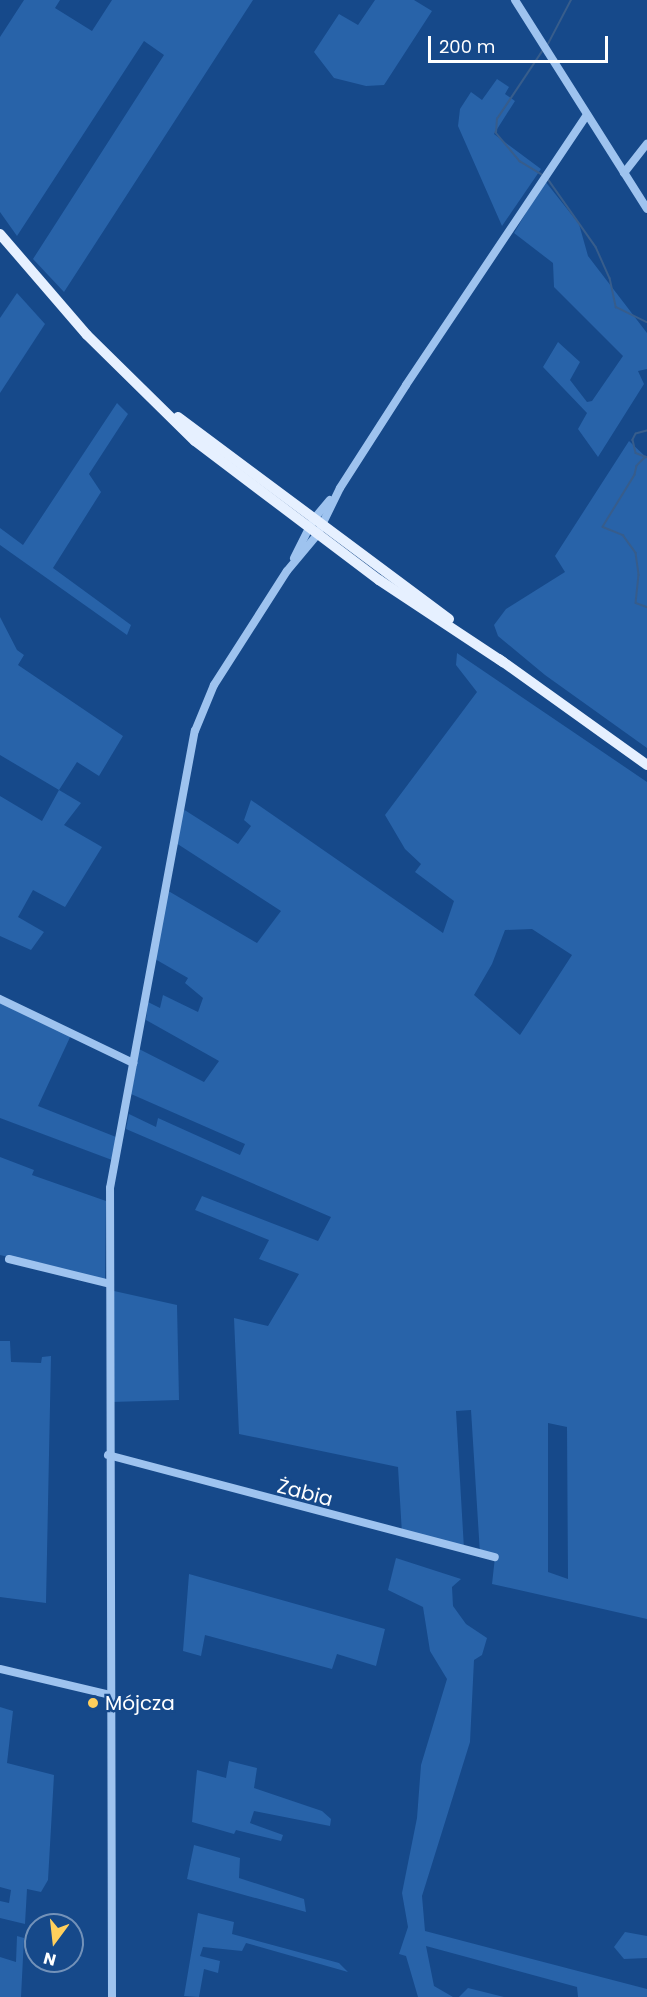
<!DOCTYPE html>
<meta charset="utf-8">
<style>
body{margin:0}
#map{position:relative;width:647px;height:1997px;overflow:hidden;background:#16498a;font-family:Poppins,sans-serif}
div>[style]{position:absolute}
.green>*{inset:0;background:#2863a9}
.stream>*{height:1.5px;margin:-0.75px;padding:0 0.75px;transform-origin:0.75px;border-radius:0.75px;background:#375d8c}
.minor>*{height:8px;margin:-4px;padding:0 4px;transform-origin:4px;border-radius:4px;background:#9ec3ef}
.major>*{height:10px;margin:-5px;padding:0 5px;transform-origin:5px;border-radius:5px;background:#e6f0ff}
.dots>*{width:16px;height:16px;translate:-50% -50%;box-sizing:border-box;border:3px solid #16498a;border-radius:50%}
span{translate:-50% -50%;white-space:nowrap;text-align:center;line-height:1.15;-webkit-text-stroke:4.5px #16498a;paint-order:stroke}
.street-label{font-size:20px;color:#fff}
.poi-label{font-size:20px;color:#fff}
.left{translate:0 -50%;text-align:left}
.north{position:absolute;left:24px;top:1913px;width:60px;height:60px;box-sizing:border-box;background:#16498a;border:2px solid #7392b9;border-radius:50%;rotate:195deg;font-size:16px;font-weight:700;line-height:24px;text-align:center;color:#fff}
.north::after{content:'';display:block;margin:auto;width:21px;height:27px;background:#ffcf5c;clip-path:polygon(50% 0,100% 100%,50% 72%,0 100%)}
.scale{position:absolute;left:428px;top:36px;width:180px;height:27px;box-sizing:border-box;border:3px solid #fff;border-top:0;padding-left:8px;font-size:18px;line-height:21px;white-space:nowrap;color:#fff;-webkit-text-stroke:4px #16498a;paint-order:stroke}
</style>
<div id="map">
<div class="green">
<i style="clip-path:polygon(24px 0,60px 0,55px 8px,92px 31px,112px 0,253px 0,64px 292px,33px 259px,164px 55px,144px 41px,17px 236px,0 212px,0 37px)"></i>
<i style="clip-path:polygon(375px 0,414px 0,432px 11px,384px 85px,366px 86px,334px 78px,314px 52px,339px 14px,358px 25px)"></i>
<i style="clip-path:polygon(497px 79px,509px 87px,505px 94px,515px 101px,494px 134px,541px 169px,502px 226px,458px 126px,460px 109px,471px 92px,482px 100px)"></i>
<i style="clip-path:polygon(545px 181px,579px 224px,588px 256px,647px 333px,647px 369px,638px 371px,644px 384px,598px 457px,578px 429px,587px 413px,543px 367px,558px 342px,580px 362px,570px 380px,587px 402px,592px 401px,623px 356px,554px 287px,553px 263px,514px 233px)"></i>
<i style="clip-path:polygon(17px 293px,45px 324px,0 393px,0 318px)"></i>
<i style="clip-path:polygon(117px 403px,128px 414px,89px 474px,101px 492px,53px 568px,131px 625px,127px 635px,0 545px,0 528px,23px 545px)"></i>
<i style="clip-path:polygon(629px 441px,647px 458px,647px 748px,545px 675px,498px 636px,494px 625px,506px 609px,565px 572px,555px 556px)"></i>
<i style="clip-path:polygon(0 617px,17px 650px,24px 655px,18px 665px,123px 736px,99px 776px,77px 762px,59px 790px,81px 803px,64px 825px,102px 847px,65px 907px,33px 890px,18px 917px,44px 932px,31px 950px,0 936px,0 796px,42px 821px,59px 790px,0 755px)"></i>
<i style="clip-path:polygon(evenodd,457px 653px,647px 782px,647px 1619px,492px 1584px,495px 1557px,480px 1554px,471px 1410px,456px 1411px,464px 1549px,402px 1534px,398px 1467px,239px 1434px,234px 1318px,268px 1326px,299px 1274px,259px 1259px,269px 1240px,195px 1210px,202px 1196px,318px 1241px,331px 1217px,126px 1129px,129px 1114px,156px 1127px,158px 1118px,240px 1155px,245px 1144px,131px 1094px,139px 1049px,204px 1082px,219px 1061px,146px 1020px,148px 1002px,160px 1008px,163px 995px,198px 1012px,203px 998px,185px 983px,188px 978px,155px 959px,165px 889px,257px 943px,281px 911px,176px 843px,183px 809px,238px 844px,251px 826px,244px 820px,251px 800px,443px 933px,454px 901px,415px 872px,421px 864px,405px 849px,385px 815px,477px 692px,456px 665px,457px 653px,532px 929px,572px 955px,520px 1035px,474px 995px,492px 964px,505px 930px,532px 929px,457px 653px,548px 1423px,567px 1427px,568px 1579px,548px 1572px,548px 1423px)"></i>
<i style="clip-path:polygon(0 999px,72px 1033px,38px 1106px,116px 1137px,112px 1160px,0 1118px)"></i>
<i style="clip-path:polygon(0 1157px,34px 1170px,32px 1175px,106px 1201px,105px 1280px,0 1255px)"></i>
<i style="clip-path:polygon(114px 1291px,177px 1305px,179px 1400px,111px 1402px)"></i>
<i style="clip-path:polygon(0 1341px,10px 1341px,11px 1362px,41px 1363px,42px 1357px,51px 1356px,46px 1603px,0 1597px)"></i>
<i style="clip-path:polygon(396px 1558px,461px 1579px,452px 1587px,453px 1606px,466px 1624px,487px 1638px,482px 1655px,474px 1660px,470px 1742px,422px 1896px,425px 1931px,647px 1989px,647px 1997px,578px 1997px,577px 1987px,426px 1946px,434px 1986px,453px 1997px,418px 1997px,406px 1956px,399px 1954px,408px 1927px,402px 1893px,417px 1818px,421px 1765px,447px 1679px,430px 1651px,423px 1607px,388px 1590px)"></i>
<i style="clip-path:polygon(189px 1574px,385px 1629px,376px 1666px,337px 1654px,332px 1669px,205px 1635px,201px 1656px,183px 1651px)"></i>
<i style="clip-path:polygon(0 1707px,13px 1711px,7px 1763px,54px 1775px,48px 1880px,41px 1892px,27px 1889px,25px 1924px,0 1918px,0 1901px,9px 1903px,11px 1890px,0 1887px)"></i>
<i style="clip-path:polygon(229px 1761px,257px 1768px,254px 1788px,322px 1811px,331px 1819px,330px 1826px,254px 1811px,250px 1823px,283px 1835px,281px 1841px,236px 1830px,234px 1834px,192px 1822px,197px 1770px,226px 1778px)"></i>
<i style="clip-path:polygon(194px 1845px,240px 1858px,239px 1878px,304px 1899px,306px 1912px,187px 1879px)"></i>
<i style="clip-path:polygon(198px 1913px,234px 1922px,232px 1934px,339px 1963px,348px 1972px,246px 1943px,242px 1951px,203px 1947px,200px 1956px,220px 1961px,218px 1973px,204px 1969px,199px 1997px,184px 1996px)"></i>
<i style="clip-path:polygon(625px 1932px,647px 1936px,647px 1958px,624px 1959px,614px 1947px)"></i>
<i style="clip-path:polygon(17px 1936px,24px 1938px,21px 1997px,0 1997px,0 1957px,16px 1962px)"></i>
<i style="clip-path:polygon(468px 1988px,504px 1997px,459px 1997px)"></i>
</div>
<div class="stream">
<i style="left:548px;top:44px;width:50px;rotate:-62.4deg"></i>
<i style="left:542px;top:175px;width:26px;rotate:-149deg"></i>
<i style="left:520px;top:162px;width:38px;rotate:-130deg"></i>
<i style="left:496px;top:133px;width:14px;rotate:-86deg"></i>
<i style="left:497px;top:119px;width:83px;rotate:-56.3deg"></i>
<i style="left:548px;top:179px;width:83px;rotate:54.8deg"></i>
<i style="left:596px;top:247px;width:34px;rotate:66deg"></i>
<i style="left:610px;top:278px;width:30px;rotate:78deg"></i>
<i style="left:616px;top:307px;width:34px;rotate:26deg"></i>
<i style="left:647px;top:431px;width:11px;rotate:165deg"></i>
<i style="left:636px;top:434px;width:7px;rotate:117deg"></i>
<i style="left:633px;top:440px;width:13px;rotate:77deg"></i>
<i style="left:636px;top:453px;width:11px;rotate:22deg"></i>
<i style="left:646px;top:457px;width:13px;rotate:135deg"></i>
<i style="left:637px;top:466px;width:9px;rotate:103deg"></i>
<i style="left:635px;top:475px;width:61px;rotate:121.6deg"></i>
<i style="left:603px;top:527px;width:22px;rotate:22deg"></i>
<i style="left:623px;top:535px;width:22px;rotate:54deg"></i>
<i style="left:636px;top:553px;width:22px;rotate:82deg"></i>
<i style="left:639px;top:575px;width:28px;rotate:96deg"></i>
<i style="left:636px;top:603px;width:12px;rotate:20deg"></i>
</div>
<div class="minor">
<i style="left:515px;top:0;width:247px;rotate:57.7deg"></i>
<i style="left:624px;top:173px;width:37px;rotate:-52deg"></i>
<i style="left:294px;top:558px;width:42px;rotate:-63.4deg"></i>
<i style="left:313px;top:520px;width:26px;rotate:-50deg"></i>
<i style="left:0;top:999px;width:148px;rotate:25.7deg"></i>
<i style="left:9px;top:1259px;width:104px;rotate:13.9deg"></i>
<i style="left:108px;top:1455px;width:400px;rotate:14.8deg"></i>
<i style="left:0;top:1669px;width:114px;rotate:13.2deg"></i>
<i style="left:112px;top:1997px;width:809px;rotate:-90.14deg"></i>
<i style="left:110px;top:1188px;width:465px;rotate:-79.5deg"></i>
<i style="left:195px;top:731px;width:50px;rotate:-67.6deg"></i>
<i style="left:214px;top:685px;width:135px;rotate:-57.4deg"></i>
<i style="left:287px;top:571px;width:47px;rotate:-50.2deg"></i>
<i style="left:317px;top:535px;width:52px;rotate:-63.9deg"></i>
<i style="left:340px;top:488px;width:122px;rotate:-57.3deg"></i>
<i style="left:406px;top:385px;width:325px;rotate:-56.2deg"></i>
</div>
<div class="major">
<i style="left:0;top:234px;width:133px;rotate:49.3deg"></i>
<i style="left:87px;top:335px;width:151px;rotate:44.5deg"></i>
<i style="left:195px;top:441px;width:231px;rotate:37.1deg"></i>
<i style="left:379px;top:580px;width:149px;rotate:33.5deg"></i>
<i style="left:178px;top:417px;width:338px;rotate:36.7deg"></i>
<i style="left:499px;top:659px;width:182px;rotate:35.6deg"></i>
</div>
<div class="dots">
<i style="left:93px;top:1703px;background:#ffcf5c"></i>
</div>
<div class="street-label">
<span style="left:305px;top:1493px;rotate:15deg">Żabia</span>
</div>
<div class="poi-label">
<span class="left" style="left:105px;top:1703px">Mójcza</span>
</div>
<div class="north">N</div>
<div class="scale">200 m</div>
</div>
